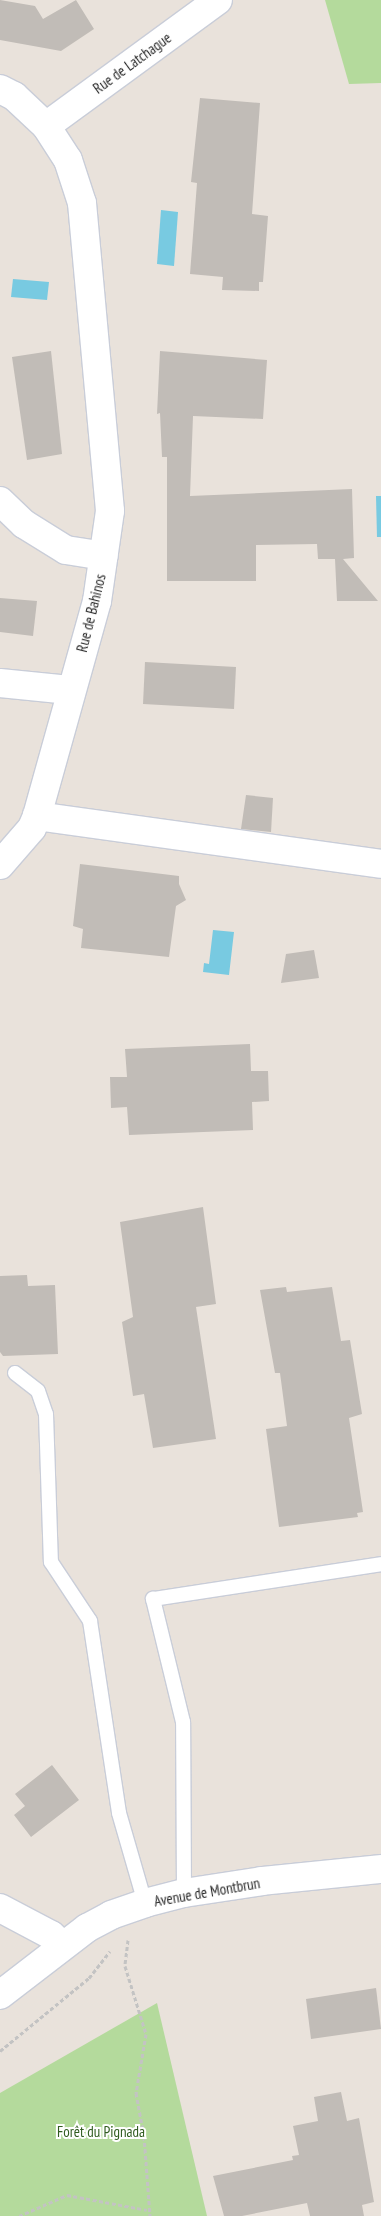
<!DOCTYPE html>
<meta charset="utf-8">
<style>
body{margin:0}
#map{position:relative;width:381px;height:2216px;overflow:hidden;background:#e9e2db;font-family:"PT Sans Narrow",sans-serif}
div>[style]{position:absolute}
.green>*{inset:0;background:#b4da9c}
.water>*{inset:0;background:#78cae1}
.building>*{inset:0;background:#c1bcb7}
.path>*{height:3px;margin-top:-1.5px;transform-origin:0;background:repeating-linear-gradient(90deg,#c3c3c3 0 4px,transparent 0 6.5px)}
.roads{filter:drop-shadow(1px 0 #c9cdd8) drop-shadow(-1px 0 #c9cdd8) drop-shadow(0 1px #c9cdd8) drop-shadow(0 -1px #c9cdd8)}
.lane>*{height:14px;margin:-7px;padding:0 7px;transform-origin:7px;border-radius:7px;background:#fff}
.street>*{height:28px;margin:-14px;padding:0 14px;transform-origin:14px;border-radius:14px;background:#fff}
.secondary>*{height:28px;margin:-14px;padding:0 14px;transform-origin:14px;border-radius:14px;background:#fff}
span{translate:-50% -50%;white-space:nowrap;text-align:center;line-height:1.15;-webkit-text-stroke:4px #fff;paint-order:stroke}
.street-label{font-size:15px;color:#282828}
.park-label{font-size:15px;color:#305c20}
</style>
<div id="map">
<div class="green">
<i style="clip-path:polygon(325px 0,381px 0,381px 83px,349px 84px)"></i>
<i style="clip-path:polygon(157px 2003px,207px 2216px,0 2216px,0 2093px)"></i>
</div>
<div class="water">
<i style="clip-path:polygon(161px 210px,178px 212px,174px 266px,157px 264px)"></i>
<i style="clip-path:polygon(13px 279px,49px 282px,47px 300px,11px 297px)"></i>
<i style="clip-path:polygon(376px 496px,381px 496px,381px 537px,377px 537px)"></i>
<i style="clip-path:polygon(213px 930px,234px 932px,229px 975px,203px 972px,204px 963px,209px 964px)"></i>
</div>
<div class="building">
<i style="clip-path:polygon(0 0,35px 6px,43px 19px,76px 0,94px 29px,61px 51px,0 40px)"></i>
<i style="clip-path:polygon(200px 98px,260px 103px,252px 214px,268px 216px,263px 282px,259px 282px,259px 291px,222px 290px,223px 277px,190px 274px,197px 183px,191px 182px)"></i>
<i style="clip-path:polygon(51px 351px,62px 454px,27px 460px,12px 357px)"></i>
<i style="clip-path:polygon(160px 351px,267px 360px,263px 419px,193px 416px,190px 496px,352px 489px,354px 558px,343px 559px,378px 601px,337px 601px,335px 559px,318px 559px,317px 544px,256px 545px,256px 581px,167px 581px,167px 457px,162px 457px,160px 413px,157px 414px)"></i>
<i style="clip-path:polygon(0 598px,37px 601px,33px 636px,0 632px)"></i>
<i style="clip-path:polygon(145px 662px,236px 667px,234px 709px,143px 704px)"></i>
<i style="clip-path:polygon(246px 795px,273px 798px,271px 832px,241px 829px)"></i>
<i style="clip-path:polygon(80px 864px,179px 876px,179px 884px,186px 900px,176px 906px,169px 957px,81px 948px,83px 929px,73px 926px)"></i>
<i style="clip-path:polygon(314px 950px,319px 978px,281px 983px,286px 954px)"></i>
<i style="clip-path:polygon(250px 1044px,251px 1071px,268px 1071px,269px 1101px,252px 1102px,253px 1130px,129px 1135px,127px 1107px,111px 1108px,110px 1077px,127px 1077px,125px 1049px)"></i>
<i style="clip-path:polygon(203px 1207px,216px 1304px,196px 1307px,216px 1439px,153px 1448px,144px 1394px,133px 1396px,122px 1322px,133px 1317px,120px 1222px)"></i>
<i style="clip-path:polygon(27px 1275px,28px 1286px,55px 1285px,58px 1354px,3px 1356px,0 1352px,0 1276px)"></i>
<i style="clip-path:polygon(286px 1287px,287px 1292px,332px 1287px,341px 1341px,350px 1340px,362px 1414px,349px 1418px,363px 1512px,357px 1513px,358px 1517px,279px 1527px,266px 1429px,287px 1426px,280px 1373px,275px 1373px,260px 1290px)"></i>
<i style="clip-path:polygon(52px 1765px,79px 1800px,31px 1837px,14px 1815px,25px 1806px,15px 1794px)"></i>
<i style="clip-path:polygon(376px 1988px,381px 2029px,311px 2039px,306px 1999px)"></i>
<i style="clip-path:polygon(341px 2092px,347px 2121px,359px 2118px,374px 2202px,362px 2205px,364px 2216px,310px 2216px,307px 2203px,242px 2216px,224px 2216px,213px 2176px,293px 2160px,292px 2156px,299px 2155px,293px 2126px,318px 2121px,314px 2097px)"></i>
</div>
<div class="path">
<i style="left:128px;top:1940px;width:26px;rotate:97deg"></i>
<i style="left:125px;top:1966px;width:71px;rotate:72.8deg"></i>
<i style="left:146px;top:2034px;width:60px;rotate:99.6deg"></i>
<i style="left:136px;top:2093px;width:44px;rotate:79.5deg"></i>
<i style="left:144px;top:2136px;width:80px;rotate:85.7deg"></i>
<i style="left:0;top:2051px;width:115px;rotate:-39.4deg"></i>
<i style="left:89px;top:1978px;width:34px;rotate:-52deg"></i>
<i style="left:19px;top:2216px;width:52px;rotate:-23.6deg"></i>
<i style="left:67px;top:2195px;width:81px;rotate:10.6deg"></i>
</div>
<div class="roads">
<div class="lane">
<i style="left:15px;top:1373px;width:29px;rotate:38deg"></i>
<i style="left:38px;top:1391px;width:24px;rotate:71deg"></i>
<i style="left:46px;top:1414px;width:148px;rotate:88.1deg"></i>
<i style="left:51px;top:1562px;width:71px;rotate:56.5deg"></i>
<i style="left:90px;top:1621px;width:194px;rotate:81.4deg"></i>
<i style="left:119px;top:1813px;width:94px;rotate:73.9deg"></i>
<i style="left:184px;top:1893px;width:171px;rotate:-90.3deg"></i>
<i style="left:183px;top:1722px;width:127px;rotate:-103.7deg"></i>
<i style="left:153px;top:1599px;width:231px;rotate:-8.7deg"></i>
</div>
<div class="street">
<i style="left:0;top:89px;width:16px;rotate:27deg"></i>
<i style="left:14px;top:96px;width:44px;rotate:43.2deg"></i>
<i style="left:46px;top:126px;width:40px;rotate:57.1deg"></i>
<i style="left:68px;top:160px;width:45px;rotate:72deg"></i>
<i style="left:82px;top:203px;width:309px;rotate:84.8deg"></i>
<i style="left:110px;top:511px;width:91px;rotate:98.2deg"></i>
<i style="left:97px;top:601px;width:223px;rotate:105.6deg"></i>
<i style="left:37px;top:816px;width:13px;rotate:113deg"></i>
<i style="left:32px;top:828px;width:49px;rotate:130.9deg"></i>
<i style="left:46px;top:126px;width:213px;rotate:-36.2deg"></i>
<i style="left:0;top:501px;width:33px;rotate:44deg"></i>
<i style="left:24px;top:524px;width:49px;rotate:31.8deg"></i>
<i style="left:66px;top:550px;width:38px;rotate:9deg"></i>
<i style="left:0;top:683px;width:70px;rotate:5.7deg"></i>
<i style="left:37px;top:816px;width:347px;rotate:7.9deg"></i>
<i style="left:0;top:1908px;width:58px;rotate:27.9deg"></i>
<i style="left:51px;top:1935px;width:15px;rotate:42deg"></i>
</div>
<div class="secondary">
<i style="left:0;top:1995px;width:110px;rotate:-37.6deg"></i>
<i style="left:87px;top:1928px;width:27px;rotate:-28deg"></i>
<i style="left:111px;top:1915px;width:36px;rotate:-19deg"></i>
<i style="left:145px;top:1903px;width:40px;rotate:-14.4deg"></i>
<i style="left:184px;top:1893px;width:79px;rotate:-8.7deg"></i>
<i style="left:262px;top:1881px;width:120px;rotate:-5.8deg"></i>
</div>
</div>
<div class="street-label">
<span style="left:132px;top:63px;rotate:-36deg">Rue de Latchague</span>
<span style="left:91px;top:613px;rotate:-76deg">Rue de Bahinos</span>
<span style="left:207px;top:1892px;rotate:-10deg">Avenue de Montbrun</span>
</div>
<div class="park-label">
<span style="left:101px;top:2132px">Forêt du Pignada</span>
</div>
</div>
